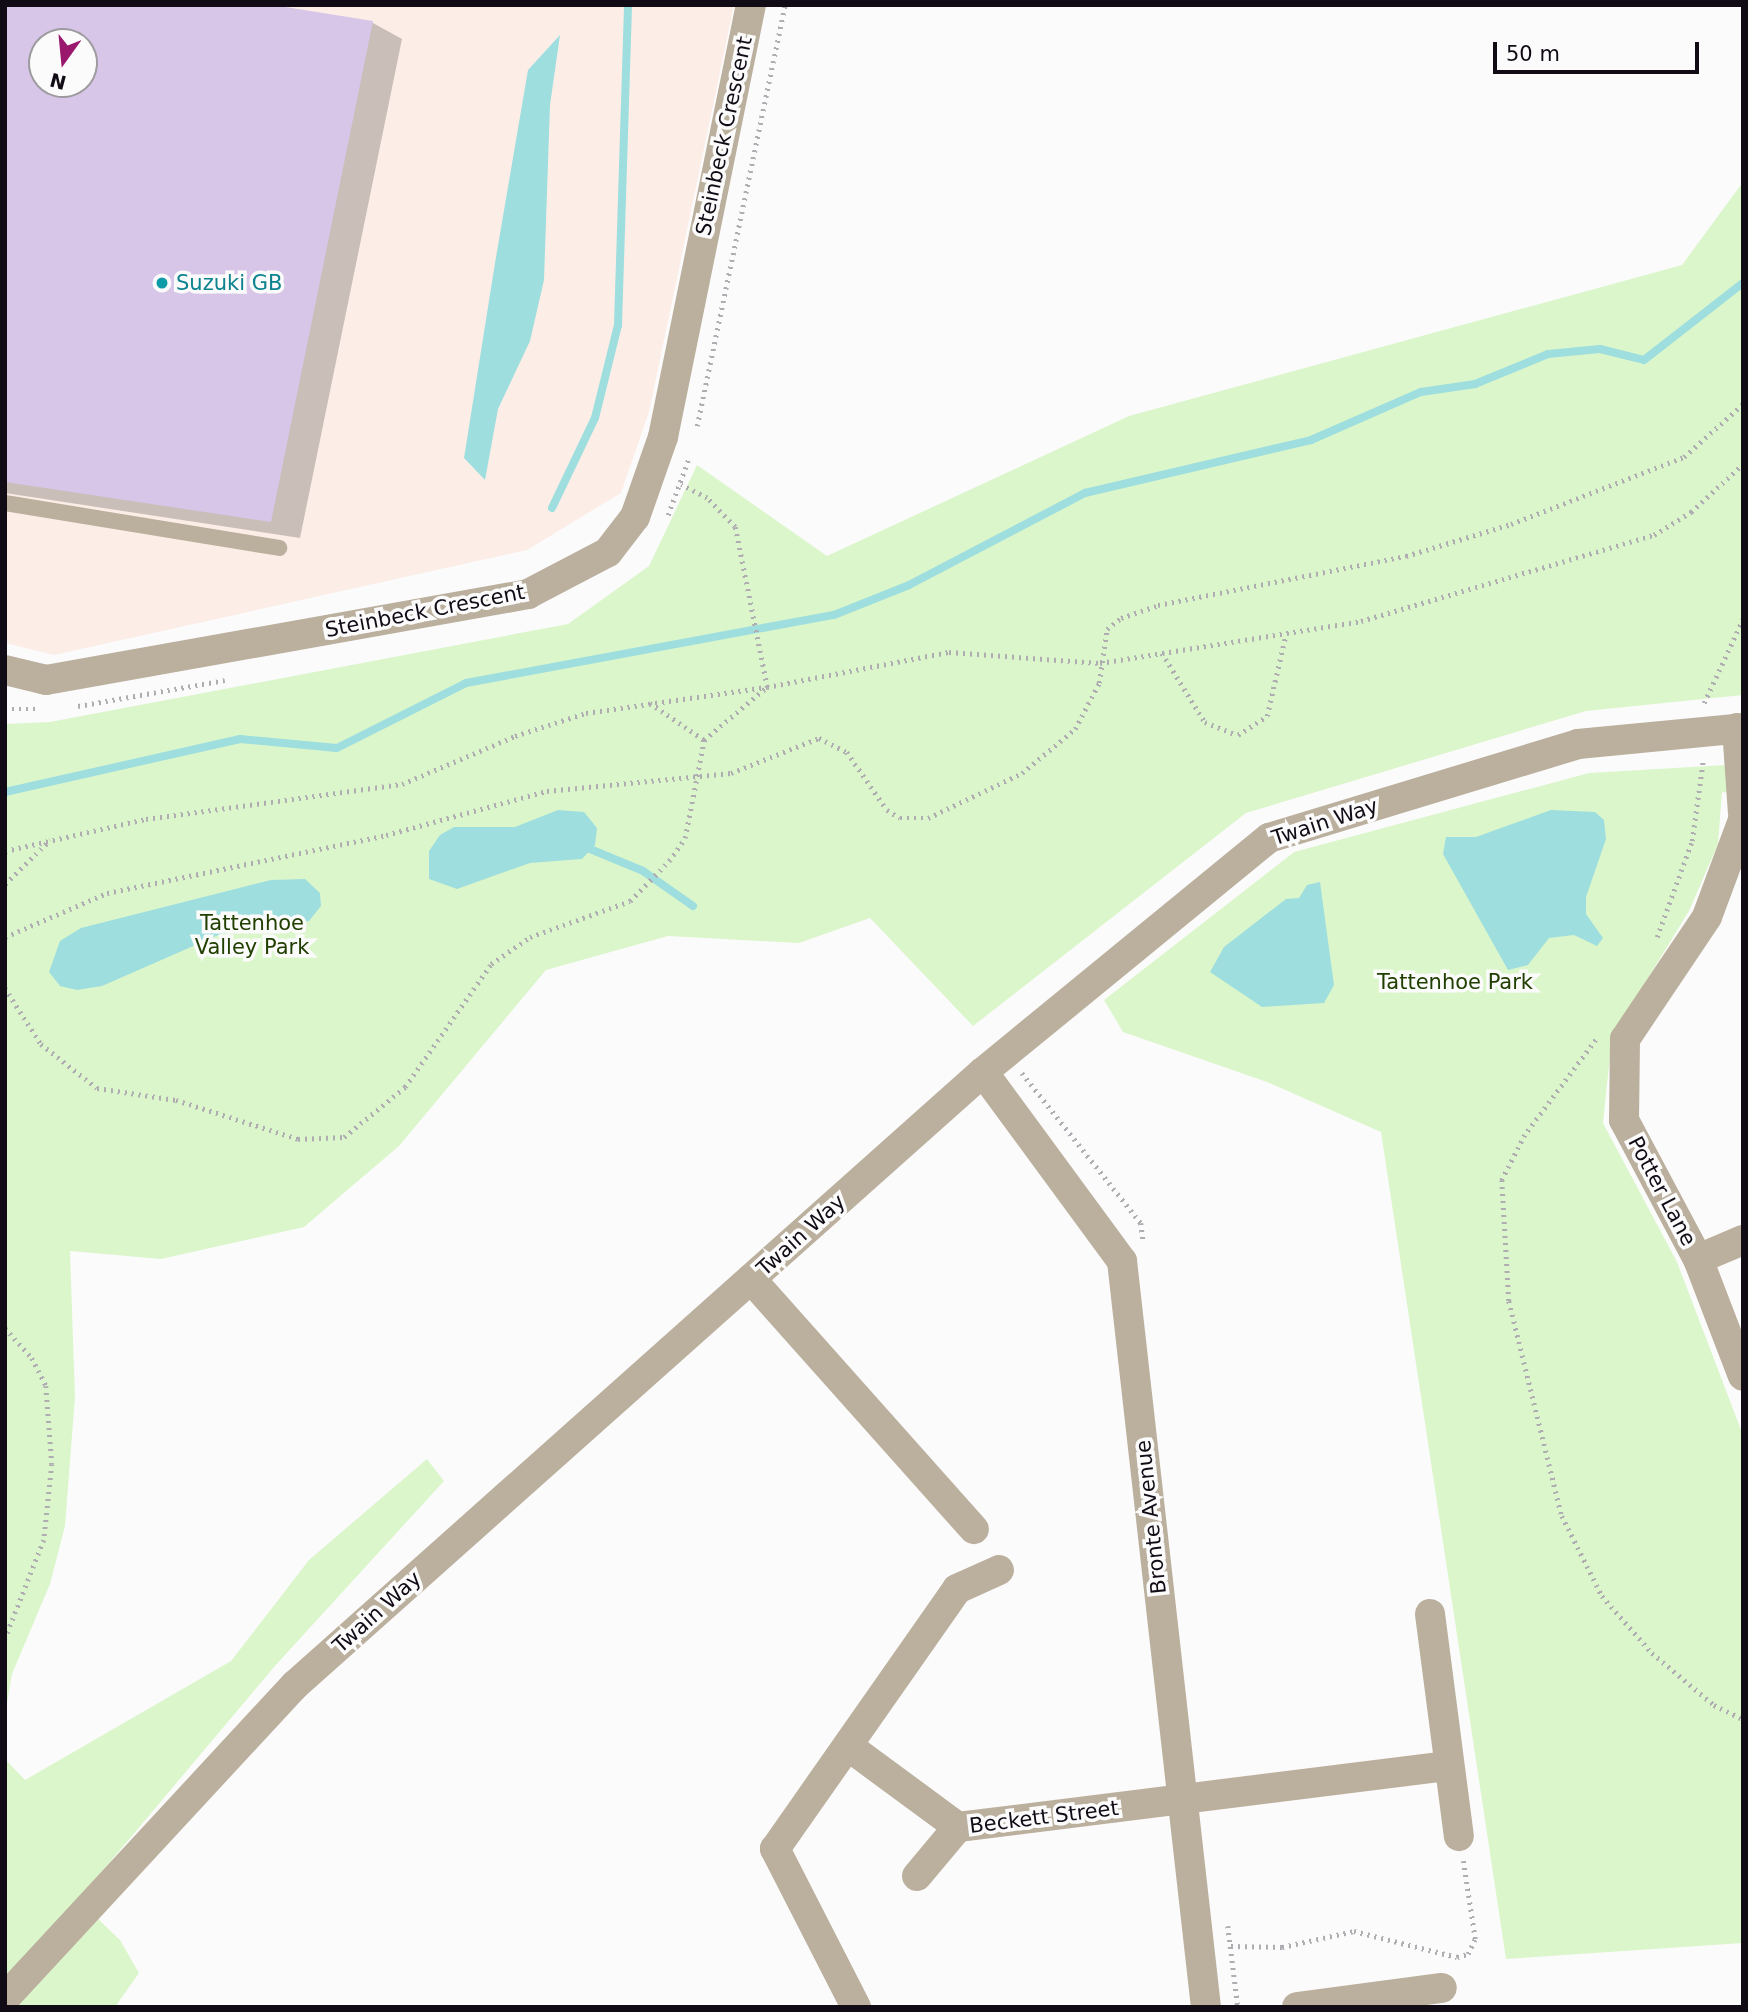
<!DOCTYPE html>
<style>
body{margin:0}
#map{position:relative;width:1748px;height:2012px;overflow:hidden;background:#fbfbfb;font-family:"DejaVu Sans",sans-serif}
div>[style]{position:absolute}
.industrial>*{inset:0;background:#fceee7}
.green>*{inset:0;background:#dcf6cc}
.water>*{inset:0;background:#9edede}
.shadow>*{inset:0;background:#0003}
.stream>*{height:8px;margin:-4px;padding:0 4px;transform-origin:4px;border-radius:4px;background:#9edede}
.building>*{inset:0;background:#d7c6e8}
.path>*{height:4.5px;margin-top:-2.25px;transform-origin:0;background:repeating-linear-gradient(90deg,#afadb1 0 2px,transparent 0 7px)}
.lane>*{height:16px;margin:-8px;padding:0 8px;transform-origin:8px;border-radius:8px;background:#bbaf9d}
.street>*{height:30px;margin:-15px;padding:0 15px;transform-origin:15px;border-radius:15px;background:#bbaf9d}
.dots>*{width:19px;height:19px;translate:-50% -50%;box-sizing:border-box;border:4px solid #fbfbfb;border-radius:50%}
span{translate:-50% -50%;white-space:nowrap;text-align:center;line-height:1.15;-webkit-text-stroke:7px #fbfbfb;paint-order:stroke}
.street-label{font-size:21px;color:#110b16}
.culture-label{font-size:21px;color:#0d838f}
.left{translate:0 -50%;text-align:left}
.park-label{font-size:21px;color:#203f00}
.frame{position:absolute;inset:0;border:7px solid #110b16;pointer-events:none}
.north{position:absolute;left:28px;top:28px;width:70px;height:70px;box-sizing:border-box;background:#fbfbfb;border:2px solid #9d9b9f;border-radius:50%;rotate:195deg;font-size:19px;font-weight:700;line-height:28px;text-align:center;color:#110b16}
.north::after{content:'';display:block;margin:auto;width:24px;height:32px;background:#99186d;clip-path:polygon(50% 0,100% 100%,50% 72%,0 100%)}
.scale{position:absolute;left:1493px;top:42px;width:206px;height:32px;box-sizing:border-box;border:4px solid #110b16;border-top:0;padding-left:9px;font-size:21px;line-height:24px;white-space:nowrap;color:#110b16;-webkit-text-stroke:5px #fbfbfb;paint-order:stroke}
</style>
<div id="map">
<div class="industrial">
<i style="clip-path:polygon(evenodd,5px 5px,734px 5px,649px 412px,621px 493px,527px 550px,54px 655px,5px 643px,5px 5px,42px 42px,84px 42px,84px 84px,42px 84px,42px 42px)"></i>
</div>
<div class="green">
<i style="clip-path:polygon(1743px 182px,1743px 695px,1586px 711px,1246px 813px,973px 1026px,870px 918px,799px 943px,668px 936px,546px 970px,399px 1146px,304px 1227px,161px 1259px,70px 1251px,75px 1397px,65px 1526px,50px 1584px,12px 1674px,5px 1715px,5px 724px,50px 722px,568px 624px,649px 566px,697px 465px,827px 556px,1129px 416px,1682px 265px)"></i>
<i style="clip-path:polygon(1743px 764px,1743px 795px,1722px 792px,1718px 844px,1689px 911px,1612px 1037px,1603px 1123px,1677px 1262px,1743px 1435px,1743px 1943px,1506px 1959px,1381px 1132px,1267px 1082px,1123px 1032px,1104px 1000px,1294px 852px,1589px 773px)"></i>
<i style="clip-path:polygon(427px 1459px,444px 1481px,274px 1667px,78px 1900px,120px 1940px,139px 1973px,115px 2007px,5px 2007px,5px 1759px,25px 1780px,231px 1661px,309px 1560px)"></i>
</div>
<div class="water">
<i style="clip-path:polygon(560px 35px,550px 105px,544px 280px,530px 341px,498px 409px,485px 480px,464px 458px,495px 263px,528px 70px)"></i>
<i style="clip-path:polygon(558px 810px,584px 812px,597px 828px,595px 845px,582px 859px,530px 863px,457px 889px,429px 879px,429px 851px,440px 835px,454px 827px,515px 827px)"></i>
<i style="clip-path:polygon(1551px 810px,1595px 812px,1604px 820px,1606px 839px,1586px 897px,1586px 914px,1603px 938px,1597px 946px,1574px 935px,1549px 938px,1528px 965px,1508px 970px,1443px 854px,1446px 837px,1476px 837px)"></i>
<i style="clip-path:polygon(305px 879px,320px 893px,321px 906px,309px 921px,223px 933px,102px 986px,77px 990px,60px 986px,49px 972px,60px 941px,81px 928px,271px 880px)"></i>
<i style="clip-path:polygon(1320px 882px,1334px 985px,1324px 1003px,1262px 1007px,1210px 972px,1224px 947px,1286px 899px,1299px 898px,1307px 885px)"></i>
</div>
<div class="shadow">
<i style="clip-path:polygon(evenodd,5px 5px,262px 5px,373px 23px,402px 39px,300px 538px,5px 493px,5px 5px,42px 42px,84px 42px,84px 84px,42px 84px,42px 42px)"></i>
</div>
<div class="stream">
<i style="left:552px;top:508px;width:100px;rotate:-64.5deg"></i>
<i style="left:595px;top:418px;width:96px;rotate:-76.1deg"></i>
<i style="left:618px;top:325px;width:320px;rotate:-88.2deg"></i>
<i style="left:5px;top:792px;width:241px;rotate:-12.7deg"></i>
<i style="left:240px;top:739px;width:97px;rotate:5.3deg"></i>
<i style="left:337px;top:748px;width:144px;rotate:-26.7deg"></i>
<i style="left:466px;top:683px;width:374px;rotate:-10.5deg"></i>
<i style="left:834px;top:615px;width:81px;rotate:-21.8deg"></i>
<i style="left:909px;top:585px;width:199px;rotate:-27.6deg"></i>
<i style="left:1085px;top:493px;width:232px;rotate:-13.2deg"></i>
<i style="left:1311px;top:440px;width:120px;rotate:-23.6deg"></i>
<i style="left:1421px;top:392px;width:55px;rotate:-8.4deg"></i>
<i style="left:1475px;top:384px;width:79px;rotate:-22.3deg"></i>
<i style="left:1548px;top:354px;width:52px;rotate:-5.5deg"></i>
<i style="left:1600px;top:349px;width:45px;rotate:14deg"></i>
<i style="left:1644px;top:360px;width:125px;rotate:-37.9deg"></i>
<i style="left:590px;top:849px;width:57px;rotate:22.5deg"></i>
<i style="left:643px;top:871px;width:61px;rotate:35deg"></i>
</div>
<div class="building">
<i style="clip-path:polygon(evenodd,5px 5px,273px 5px,373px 21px,271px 522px,5px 482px,5px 5px,42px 42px,84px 42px,84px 84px,42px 84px,42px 42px)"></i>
</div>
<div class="path">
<i style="left:697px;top:426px;width:430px;rotate:-78.2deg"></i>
<i style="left:668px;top:515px;width:61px;rotate:-69.8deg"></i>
<i style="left:1162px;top:653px;width:81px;rotate:58.1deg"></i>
<i style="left:1205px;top:722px;width:35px;rotate:22deg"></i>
<i style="left:1238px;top:735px;width:35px;rotate:-33deg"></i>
<i style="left:1267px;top:716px;width:80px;rotate:-77deg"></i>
<i style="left:650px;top:703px;width:65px;rotate:34.4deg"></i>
<i style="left:1704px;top:703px;width:93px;rotate:-65.1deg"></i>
<i style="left:78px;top:706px;width:149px;rotate:-10deg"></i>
<i style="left:5px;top:709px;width:33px"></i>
<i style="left:5px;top:851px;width:145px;rotate:-12.8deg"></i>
<i style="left:146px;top:819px;width:258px;rotate:-7.8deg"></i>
<i style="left:402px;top:784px;width:123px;rotate:-23deg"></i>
<i style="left:515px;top:736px;width:75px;rotate:-17.9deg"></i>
<i style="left:586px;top:713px;width:183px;rotate:-8.2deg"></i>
<i style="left:767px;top:687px;width:163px;rotate:-101.3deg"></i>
<i style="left:735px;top:527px;width:40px;rotate:-134deg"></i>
<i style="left:707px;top:498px;width:29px;rotate:-153deg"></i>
<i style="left:5px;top:884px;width:63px;rotate:-44.4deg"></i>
<i style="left:5px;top:937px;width:111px;rotate:-23.3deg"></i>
<i style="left:107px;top:893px;width:285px;rotate:-11.7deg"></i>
<i style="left:386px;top:835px;width:167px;rotate:-15.3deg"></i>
<i style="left:547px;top:791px;width:185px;rotate:-5.6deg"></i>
<i style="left:731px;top:773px;width:95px;rotate:-21.7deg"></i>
<i style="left:819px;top:738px;width:31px;rotate:27deg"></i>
<i style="left:847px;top:752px;width:70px;rotate:55.4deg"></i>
<i style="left:887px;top:810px;width:15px;rotate:32deg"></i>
<i style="left:900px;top:818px;width:28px"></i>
<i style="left:928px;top:818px;width:104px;rotate:-25.6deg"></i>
<i style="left:1022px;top:773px;width:69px;rotate:-39.7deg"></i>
<i style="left:1075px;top:729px;width:52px;rotate:-62.4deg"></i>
<i style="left:1099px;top:683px;width:55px;rotate:-81.6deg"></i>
<i style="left:1107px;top:629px;width:18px;rotate:-38deg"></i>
<i style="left:1121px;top:618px;width:39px;rotate:-19deg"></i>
<i style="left:1158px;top:605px;width:253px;rotate:-11.2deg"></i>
<i style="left:1406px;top:556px;width:110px;rotate:-16.9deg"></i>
<i style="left:1511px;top:524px;width:186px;rotate:-21.2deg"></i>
<i style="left:1684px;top:457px;width:79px;rotate:-41.9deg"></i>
<i style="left:1657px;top:937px;width:102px;rotate:-70deg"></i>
<i style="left:1692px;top:841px;width:81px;rotate:-82.2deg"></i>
<i style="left:5px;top:988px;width:67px;rotate:57.3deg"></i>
<i style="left:41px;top:1044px;width:71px;rotate:38.2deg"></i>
<i style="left:97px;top:1088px;width:80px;rotate:8.6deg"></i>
<i style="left:176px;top:1100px;width:128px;rotate:17.7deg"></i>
<i style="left:298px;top:1139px;width:46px;rotate:-2.5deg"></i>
<i style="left:344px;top:1137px;width:79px;rotate:-39.3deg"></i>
<i style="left:405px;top:1087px;width:150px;rotate:-55deg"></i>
<i style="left:491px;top:964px;width:47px;rotate:-34.7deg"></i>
<i style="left:530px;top:937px;width:106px;rotate:-19.8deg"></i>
<i style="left:630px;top:901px;width:56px;rotate:-45.7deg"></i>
<i style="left:669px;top:861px;width:28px;rotate:-55deg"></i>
<i style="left:685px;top:838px;width:100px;rotate:-79deg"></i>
<i style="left:704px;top:740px;width:82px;rotate:-40.1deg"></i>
<i style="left:767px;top:687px;width:185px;rotate:-10.9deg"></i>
<i style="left:949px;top:652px;width:151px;rotate:4.2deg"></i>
<i style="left:1100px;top:663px;width:264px;rotate:-9.1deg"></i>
<i style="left:1361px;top:621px;width:305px;rotate:-16.4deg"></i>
<i style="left:1654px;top:535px;width:44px;rotate:-31.9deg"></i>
<i style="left:1691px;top:512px;width:71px;rotate:-42.7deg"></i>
<i style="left:1596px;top:1040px;width:119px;rotate:126.8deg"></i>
<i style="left:1525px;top:1135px;width:51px;rotate:117.1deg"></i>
<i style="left:1502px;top:1180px;width:121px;rotate:86.7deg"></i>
<i style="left:1509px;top:1301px;width:221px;rotate:76.2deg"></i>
<i style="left:1562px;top:1516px;width:89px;rotate:63.4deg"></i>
<i style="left:1602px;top:1596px;width:76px;rotate:48.7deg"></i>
<i style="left:1652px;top:1653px;width:81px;rotate:40deg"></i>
<i style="left:1714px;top:1705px;width:32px;rotate:26deg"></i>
<i style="left:1022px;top:1073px;width:191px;rotate:51.6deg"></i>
<i style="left:1141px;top:1223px;width:17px;rotate:83deg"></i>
<i style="left:5px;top:1328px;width:40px;rotate:48deg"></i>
<i style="left:32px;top:1358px;width:31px;rotate:63deg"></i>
<i style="left:46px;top:1386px;width:78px;rotate:85.6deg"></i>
<i style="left:52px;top:1464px;width:76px;rotate:96deg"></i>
<i style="left:44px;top:1540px;width:106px;rotate:111.5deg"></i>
<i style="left:1228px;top:1926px;width:82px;rotate:83deg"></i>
<i style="left:1231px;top:1946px;width:51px;rotate:1.1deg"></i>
<i style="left:1282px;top:1947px;width:74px;rotate:-12.5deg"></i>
<i style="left:1354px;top:1931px;width:106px;rotate:14.2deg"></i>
<i style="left:1457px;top:1957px;width:11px;rotate:-15deg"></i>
<i style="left:1468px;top:1954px;width:17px;rotate:-65deg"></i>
<i style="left:1475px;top:1939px;width:79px;rotate:-98.7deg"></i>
</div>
<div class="lane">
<i style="left:5px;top:503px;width:278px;rotate:9.3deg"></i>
</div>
<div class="street">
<i style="left:5px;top:670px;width:42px;rotate:13.7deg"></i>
<i style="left:46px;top:680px;width:490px;rotate:-10.1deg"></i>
<i style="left:528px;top:594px;width:90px;rotate:-27.7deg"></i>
<i style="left:608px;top:552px;width:44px;rotate:-52.4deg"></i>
<i style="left:635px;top:517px;width:85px;rotate:-70.7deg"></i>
<i style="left:663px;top:437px;width:441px;rotate:-78.5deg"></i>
<i style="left:1737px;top:728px;width:85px;rotate:86deg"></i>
<i style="left:1743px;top:820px;width:103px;rotate:110.4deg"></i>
<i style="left:1707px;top:917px;width:147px;rotate:123.9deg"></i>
<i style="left:1625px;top:1039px;width:81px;rotate:90.7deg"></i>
<i style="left:1624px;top:1120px;width:157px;rotate:62deg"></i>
<i style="left:1698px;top:1259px;width:125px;rotate:69deg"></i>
<i style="left:983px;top:1072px;width:235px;rotate:53.7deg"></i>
<i style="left:1122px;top:1261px;width:751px;rotate:83.58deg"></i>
<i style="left:1698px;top:1259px;width:49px;rotate:-22.9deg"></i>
<i style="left:751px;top:1279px;width:335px;rotate:48.3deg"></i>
<i style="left:1430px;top:1614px;width:224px;rotate:82.6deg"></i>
<i style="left:848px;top:1746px;width:137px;rotate:36.4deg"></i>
<i style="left:958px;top:1827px;width:494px;rotate:-7.1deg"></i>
<i style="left:917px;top:1876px;width:64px;rotate:-50.1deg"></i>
<i style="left:5px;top:1998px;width:427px;rotate:-47.2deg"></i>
<i style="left:295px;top:1685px;width:921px;rotate:-41.7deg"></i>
<i style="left:983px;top:1072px;width:370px;rotate:-39.3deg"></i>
<i style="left:1269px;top:838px;width:323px;rotate:-16.9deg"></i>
<i style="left:1578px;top:744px;width:166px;rotate:-5.5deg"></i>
<i style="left:856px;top:2007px;width:178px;rotate:-117.1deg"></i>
<i style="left:775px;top:1849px;width:317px;rotate:-55deg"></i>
<i style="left:957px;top:1589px;width:46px;rotate:-24.3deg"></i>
<i style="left:1297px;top:2007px;width:146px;rotate:-7.5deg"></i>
</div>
<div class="dots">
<i style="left:162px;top:283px;background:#0f9aa8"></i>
</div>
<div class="street-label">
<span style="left:724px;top:136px;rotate:-78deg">Steinbeck Crescent</span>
<span style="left:425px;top:611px;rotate:-11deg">Steinbeck Crescent</span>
<span style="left:1325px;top:822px;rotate:-18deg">Twain Way</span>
<span style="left:1662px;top:1191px;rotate:62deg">Potter Lane</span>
<span style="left:801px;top:1235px;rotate:-42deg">Twain Way</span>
<span style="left:1151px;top:1517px;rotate:-96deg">Bronte Avenue</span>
<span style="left:377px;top:1612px;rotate:-42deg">Twain Way</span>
<span style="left:1044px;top:1817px;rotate:-7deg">Beckett Street</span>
</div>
<div class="culture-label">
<span class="left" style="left:176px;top:283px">Suzuki GB</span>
</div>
<div class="park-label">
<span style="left:252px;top:935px">Tattenhoe<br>Valley Park</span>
<span style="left:1455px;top:982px">Tattenhoe Park</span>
</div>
<div class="frame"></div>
<div class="north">N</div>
<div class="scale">50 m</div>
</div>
